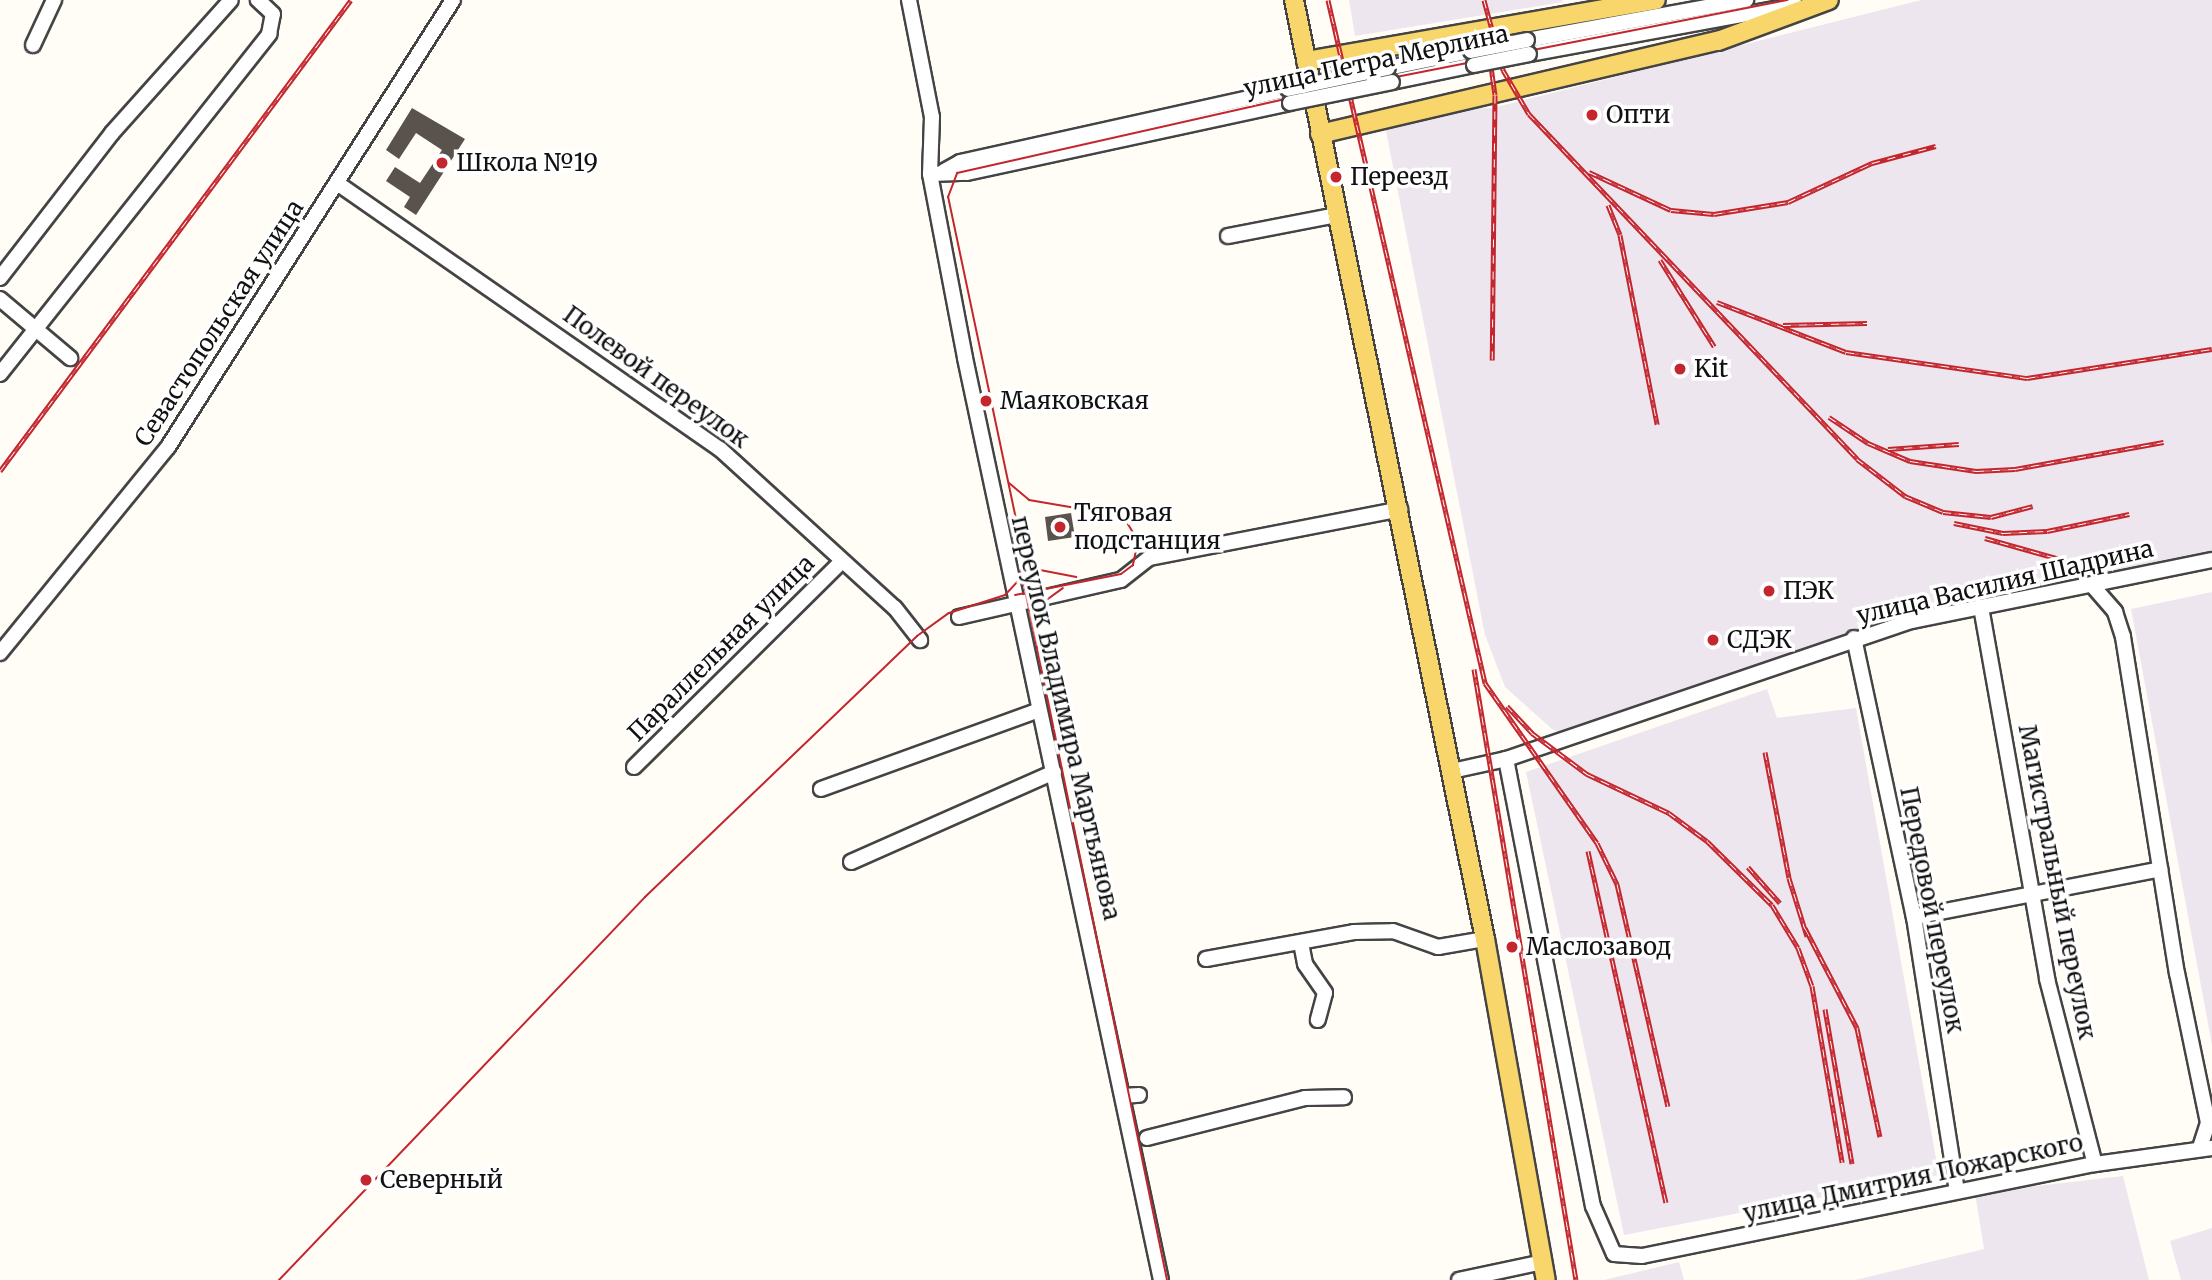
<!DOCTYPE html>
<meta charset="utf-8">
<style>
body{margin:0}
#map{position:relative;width:2212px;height:1280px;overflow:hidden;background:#fffdf5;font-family:Merriweather,serif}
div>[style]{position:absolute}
.industrial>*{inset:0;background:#eee6ef}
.building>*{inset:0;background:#5a524d}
.roads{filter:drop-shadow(2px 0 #444) drop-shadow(-2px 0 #444) drop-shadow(0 2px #444) drop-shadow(0 -2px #444)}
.minor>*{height:14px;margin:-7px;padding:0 7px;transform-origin:7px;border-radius:7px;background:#fff}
.major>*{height:18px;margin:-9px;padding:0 9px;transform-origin:9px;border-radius:9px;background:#f9d66b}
.tram>*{height:2px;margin:-1px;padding:0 1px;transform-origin:1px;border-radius:1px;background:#c4262e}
.rail>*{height:5px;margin-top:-2.5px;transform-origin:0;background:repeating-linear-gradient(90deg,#fff 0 8px,#c4262e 0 16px);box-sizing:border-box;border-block:2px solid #c4262e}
.bridges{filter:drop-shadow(2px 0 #444) drop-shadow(-2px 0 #444) drop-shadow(0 2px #444) drop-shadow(0 -2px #444)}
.minor-bridge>*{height:14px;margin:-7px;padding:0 7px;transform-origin:7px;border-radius:7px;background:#fff}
.dots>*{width:19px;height:19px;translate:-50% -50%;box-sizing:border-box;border:4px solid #fff;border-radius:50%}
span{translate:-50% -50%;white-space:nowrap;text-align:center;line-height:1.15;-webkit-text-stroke:7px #fff;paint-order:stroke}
.street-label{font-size:24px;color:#111}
.poi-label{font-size:24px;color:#111}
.left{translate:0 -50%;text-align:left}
</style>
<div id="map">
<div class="industrial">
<i style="clip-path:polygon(1349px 0,1562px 0,1563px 2px,1355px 36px)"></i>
<i style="clip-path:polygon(1921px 0,2212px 0,2212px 555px,1857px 632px,1561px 733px,1552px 729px,1505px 687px,1485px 635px,1385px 126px,1463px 108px,1492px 108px)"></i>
<i style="clip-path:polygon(2212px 592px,2212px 1045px,2131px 609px)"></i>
<i style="clip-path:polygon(1767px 689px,1777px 718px,1856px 708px,1939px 1175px,1624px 1235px,1526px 772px)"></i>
<i style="clip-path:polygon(2123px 1176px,2149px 1280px,1855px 1280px,1984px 1249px,1975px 1193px)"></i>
<i style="clip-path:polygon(2212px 1228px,2212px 1280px,2181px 1280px,2170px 1241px)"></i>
<i style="clip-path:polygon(1679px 1262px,1684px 1280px,1604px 1280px)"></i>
</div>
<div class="building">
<i style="clip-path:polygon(412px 108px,465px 139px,416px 215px,404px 207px,410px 197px,386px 181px,395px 167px,420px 183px,442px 150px,416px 133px,399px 159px,386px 150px)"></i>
<i style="clip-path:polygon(1071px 513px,1075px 537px,1048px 541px,1045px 517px)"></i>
</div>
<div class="roads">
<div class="minor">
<i style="left:909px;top:0;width:119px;rotate:78.9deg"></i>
<i style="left:932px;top:117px;width:57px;rotate:92deg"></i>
<i style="left:930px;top:174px;width:187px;rotate:79.2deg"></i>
<i style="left:965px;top:358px;width:943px;rotate:78deg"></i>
<i style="left:1527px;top:40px;width:223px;rotate:-10.4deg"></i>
<i style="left:33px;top:45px;width:50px;rotate:-65deg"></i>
<i style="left:1529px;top:54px;width:271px;rotate:-10.4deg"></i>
<i style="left:1388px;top:68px;width:85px;rotate:-11.6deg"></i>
<i style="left:1392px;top:82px;width:84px;rotate:-11.7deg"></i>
<i style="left:944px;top:171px;width:18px;rotate:-29deg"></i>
<i style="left:960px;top:162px;width:336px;rotate:-12.5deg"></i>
<i style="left:930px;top:174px;width:37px;rotate:-2deg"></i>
<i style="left:967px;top:173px;width:330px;rotate:-12.2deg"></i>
<i style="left:337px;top:183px;width:466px;rotate:34.8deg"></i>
<i style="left:720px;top:449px;width:236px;rotate:42.3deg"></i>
<i style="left:895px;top:608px;width:41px;rotate:52deg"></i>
<i style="left:1228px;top:236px;width:111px;rotate:-10.9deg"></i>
<i style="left:0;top:278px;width:183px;rotate:-52.3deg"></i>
<i style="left:112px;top:133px;width:178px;rotate:-48.2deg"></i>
<i style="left:0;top:299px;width:92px;rotate:40.1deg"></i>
<i style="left:0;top:374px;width:434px;rotate:-51.6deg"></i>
<i style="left:269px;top:34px;width:20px;rotate:-79deg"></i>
<i style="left:273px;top:14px;width:21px;rotate:-137deg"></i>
<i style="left:2091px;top:584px;width:37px;rotate:49deg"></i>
<i style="left:2115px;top:612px;width:26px;rotate:72deg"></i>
<i style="left:2123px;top:637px;width:340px;rotate:80.9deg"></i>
<i style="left:2177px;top:973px;width:153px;rotate:78.3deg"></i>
<i style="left:2208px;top:1123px;width:26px;rotate:108deg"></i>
<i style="left:1981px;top:607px;width:378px;rotate:79.9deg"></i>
<i style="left:2047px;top:979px;width:191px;rotate:75.5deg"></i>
<i style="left:959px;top:617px;width:166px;rotate:-12.9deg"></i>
<i style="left:1121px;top:580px;width:36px;rotate:-38deg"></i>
<i style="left:1149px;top:558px;width:256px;rotate:-11deg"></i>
<i style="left:1854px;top:638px;width:285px;rotate:77.9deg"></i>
<i style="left:1914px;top:917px;width:277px;rotate:81.1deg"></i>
<i style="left:0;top:653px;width:266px;rotate:-50.8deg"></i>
<i style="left:168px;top:447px;width:530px;rotate:-57.48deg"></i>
<i style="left:1506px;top:759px;width:455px;rotate:79deg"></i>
<i style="left:1593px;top:1206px;width:52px;rotate:66.4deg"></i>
<i style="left:1614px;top:1254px;width:28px;rotate:4deg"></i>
<i style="left:1642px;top:1256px;width:462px;rotate:-11.5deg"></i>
<i style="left:2095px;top:1164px;width:118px;rotate:-7.8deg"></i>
<i style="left:634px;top:767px;width:291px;rotate:-44.7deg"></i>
<i style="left:1452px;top:771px;width:55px;rotate:-12.5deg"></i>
<i style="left:1506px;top:759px;width:429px;rotate:-18.8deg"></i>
<i style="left:1912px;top:621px;width:306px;rotate:-11.5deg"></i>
<i style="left:821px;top:789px;width:230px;rotate:-19.9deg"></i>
<i style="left:851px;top:862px;width:222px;rotate:-23.9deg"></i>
<i style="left:1914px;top:917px;width:251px;rotate:-11deg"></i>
<i style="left:1301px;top:943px;width:21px;rotate:79deg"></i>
<i style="left:1305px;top:964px;width:35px;rotate:55deg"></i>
<i style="left:1325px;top:993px;width:28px;rotate:105deg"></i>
<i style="left:1206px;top:959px;width:150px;rotate:-10.3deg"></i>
<i style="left:1354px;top:932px;width:39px;rotate:-1deg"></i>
<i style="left:1393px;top:931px;width:48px;rotate:19.6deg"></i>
<i style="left:1438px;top:947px;width:48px;rotate:-9.7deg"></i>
<i style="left:1123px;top:1096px;width:16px;rotate:-4deg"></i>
<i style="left:1147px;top:1138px;width:163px;rotate:-14.2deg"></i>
<i style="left:1305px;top:1098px;width:39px;rotate:-1deg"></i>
<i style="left:1459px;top:1280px;width:86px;rotate:-12.1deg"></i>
</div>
<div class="major">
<i style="left:1294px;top:0;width:958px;rotate:78.5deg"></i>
<i style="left:1485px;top:939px;width:346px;rotate:79.9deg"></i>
<i style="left:1306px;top:61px;width:355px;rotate:-9.9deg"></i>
<i style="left:1320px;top:134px;width:409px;rotate:-13.2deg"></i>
<i style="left:1718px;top:41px;width:118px;rotate:-20.3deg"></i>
</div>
</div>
<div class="tram">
<i style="left:1009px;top:483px;width:26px;rotate:40deg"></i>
<i style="left:1029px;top:500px;width:95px;rotate:9.7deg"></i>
<i style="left:1123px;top:516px;width:29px;rotate:59deg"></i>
<i style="left:1138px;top:541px;width:25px;rotate:102deg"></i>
<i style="left:1133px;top:565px;width:15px;rotate:143deg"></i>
<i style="left:1121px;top:574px;width:108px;rotate:168.8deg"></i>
<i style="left:1022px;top:551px;width:26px;rotate:47deg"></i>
<i style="left:1040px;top:570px;width:37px;rotate:11deg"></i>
<i style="left:1021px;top:570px;width:725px;rotate:78.38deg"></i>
<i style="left:1036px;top:623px;width:24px;rotate:-68deg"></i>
<i style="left:1045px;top:601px;width:22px;rotate:-36deg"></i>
<i style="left:279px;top:1280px;width:530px;rotate:-46.3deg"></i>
<i style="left:645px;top:897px;width:377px;rotate:-43.8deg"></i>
<i style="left:917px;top:636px;width:39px;rotate:-36deg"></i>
<i style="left:949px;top:613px;width:59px;rotate:-17.8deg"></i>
<i style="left:1005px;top:595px;width:19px;rotate:-47deg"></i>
<i style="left:1018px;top:581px;width:22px;rotate:-74deg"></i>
<i style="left:1024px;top:560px;width:22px;rotate:-100deg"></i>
<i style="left:1020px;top:538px;width:349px;rotate:-101.9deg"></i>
<i style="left:948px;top:197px;width:26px;rotate:-69deg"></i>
<i style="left:957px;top:173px;width:340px;rotate:-12.7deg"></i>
<i style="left:1289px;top:98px;width:508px;rotate:-11.13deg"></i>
</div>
<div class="rail">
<i style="left:1328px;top:0;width:701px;rotate:77.05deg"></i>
<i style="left:1485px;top:683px;width:195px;rotate:55deg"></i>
<i style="left:1597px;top:843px;width:46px;rotate:64deg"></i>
<i style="left:1617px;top:884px;width:228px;rotate:77.1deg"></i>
<i style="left:1484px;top:0;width:73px;rotate:74.8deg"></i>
<i style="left:1503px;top:70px;width:51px;rotate:59.4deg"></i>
<i style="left:1529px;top:114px;width:476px;rotate:46.4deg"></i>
<i style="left:1857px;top:459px;width:61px;rotate:37.6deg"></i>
<i style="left:1905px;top:496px;width:41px;rotate:22.8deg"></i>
<i style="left:1943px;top:512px;width:48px;rotate:5.9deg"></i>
<i style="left:1991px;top:517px;width:43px;rotate:-14.7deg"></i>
<i style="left:1488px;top:45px;width:50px;rotate:82deg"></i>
<i style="left:1495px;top:95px;width:265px;rotate:90.6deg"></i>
<i style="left:1589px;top:172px;width:90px;rotate:24.9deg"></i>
<i style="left:1671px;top:210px;width:43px;rotate:5.3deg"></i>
<i style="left:1714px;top:214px;width:75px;rotate:-9.2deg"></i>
<i style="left:1788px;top:202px;width:93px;rotate:-24.9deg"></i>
<i style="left:1872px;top:163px;width:66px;rotate:-14.9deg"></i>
<i style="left:1608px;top:205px;width:32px;rotate:68deg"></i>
<i style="left:1620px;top:235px;width:193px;rotate:78.9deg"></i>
<i style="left:1660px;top:260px;width:102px;rotate:57.9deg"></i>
<i style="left:1717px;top:302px;width:138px;rotate:21.2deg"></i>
<i style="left:1846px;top:352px;width:183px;rotate:8.2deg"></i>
<i style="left:2027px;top:378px;width:187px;rotate:-8.9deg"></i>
<i style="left:1783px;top:325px;width:84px;rotate:-1.4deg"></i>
<i style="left:1829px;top:417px;width:47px;rotate:33.7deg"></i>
<i style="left:1868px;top:443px;width:46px;rotate:23.2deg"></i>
<i style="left:1910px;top:461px;width:67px;rotate:8.6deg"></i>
<i style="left:1976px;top:471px;width:39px;rotate:-3deg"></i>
<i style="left:2015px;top:469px;width:151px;rotate:-10.3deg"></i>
<i style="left:1888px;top:449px;width:71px;rotate:-4deg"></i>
<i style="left:0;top:471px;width:587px;rotate:-53.31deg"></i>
<i style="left:1954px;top:523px;width:50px;rotate:11.5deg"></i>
<i style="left:2003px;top:533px;width:44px;rotate:-2.6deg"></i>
<i style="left:2047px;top:531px;width:84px;rotate:-11.7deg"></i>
<i style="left:1985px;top:538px;width:85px;rotate:15.7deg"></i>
<i style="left:1474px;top:669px;width:619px;rotate:80.52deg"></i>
<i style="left:1507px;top:706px;width:37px;rotate:47deg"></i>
<i style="left:1532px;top:733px;width:69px;rotate:36.7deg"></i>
<i style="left:1587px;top:774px;width:91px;rotate:25.4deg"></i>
<i style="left:1669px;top:813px;width:47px;rotate:36.4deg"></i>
<i style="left:1707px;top:841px;width:91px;rotate:44.6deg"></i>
<i style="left:1772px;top:905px;width:50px;rotate:58.8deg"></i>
<i style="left:1798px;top:948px;width:40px;rotate:69.8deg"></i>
<i style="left:1812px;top:986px;width:179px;rotate:80.3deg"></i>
<i style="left:1765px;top:752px;width:128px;rotate:79.2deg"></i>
<i style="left:1789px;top:878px;width:61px;rotate:72.8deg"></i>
<i style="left:1588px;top:851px;width:360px;rotate:77.5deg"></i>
<i style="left:1748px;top:867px;width:48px;rotate:48.4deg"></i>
<i style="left:1805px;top:928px;width:113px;rotate:62.5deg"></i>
<i style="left:1857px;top:1028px;width:111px;rotate:78.1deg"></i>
<i style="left:1825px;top:1009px;width:157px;rotate:80.1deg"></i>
</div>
<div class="bridges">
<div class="minor-bridge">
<i style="left:1471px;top:51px;width:57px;rotate:-11.1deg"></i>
<i style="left:1474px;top:65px;width:56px;rotate:-11.3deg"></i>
<i style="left:1288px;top:89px;width:102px;rotate:-11.9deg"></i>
<i style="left:1290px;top:103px;width:104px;rotate:-11.6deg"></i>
</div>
</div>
<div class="dots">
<i style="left:1592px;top:115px;background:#c4262e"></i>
<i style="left:442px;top:163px;background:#c4262e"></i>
<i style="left:1336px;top:177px;background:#c4262e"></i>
<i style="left:1680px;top:369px;background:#c4262e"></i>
<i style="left:986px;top:401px;background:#c4262e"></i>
<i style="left:1060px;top:527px;background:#c4262e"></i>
<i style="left:1769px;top:591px;background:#c4262e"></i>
<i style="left:1713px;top:640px;background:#c4262e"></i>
<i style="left:1512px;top:947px;background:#c4262e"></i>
<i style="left:366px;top:1180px;background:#c4262e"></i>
</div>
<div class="street-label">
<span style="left:1376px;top:61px;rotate:-12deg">улица Петра Мерлина</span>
<span style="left:219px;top:323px;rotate:-57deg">Севастопольская улица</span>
<span style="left:656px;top:377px;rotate:36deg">Полевой переулок</span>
<span style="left:2005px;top:582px;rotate:-13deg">улица Василия Шадрина</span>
<span style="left:721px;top:648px;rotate:-45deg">Параллельная улица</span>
<span style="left:1066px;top:718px;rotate:77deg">переулок Владимира Мартьянова</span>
<span style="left:2057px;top:882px;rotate:79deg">Магистральный переулок</span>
<span style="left:1932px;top:910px;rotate:79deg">Передовой переулок</span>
<span style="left:1913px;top:1178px;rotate:-12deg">улица Дмитрия Пожарского</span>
</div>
<div class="poi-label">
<span class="left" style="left:1606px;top:115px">Опти</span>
<span class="left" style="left:456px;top:163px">Школа №19</span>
<span class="left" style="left:1350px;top:177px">Переезд</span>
<span class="left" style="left:1694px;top:369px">Kit</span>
<span class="left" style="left:1000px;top:401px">Маяковская</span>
<span class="left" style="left:1074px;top:527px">Тяговая<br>подстанция</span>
<span class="left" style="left:1783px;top:591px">ПЭК</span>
<span class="left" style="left:1727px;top:640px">СДЭК</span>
<span class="left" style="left:1526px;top:947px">Маслозавод</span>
<span class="left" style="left:380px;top:1180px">Северный</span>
</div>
</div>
